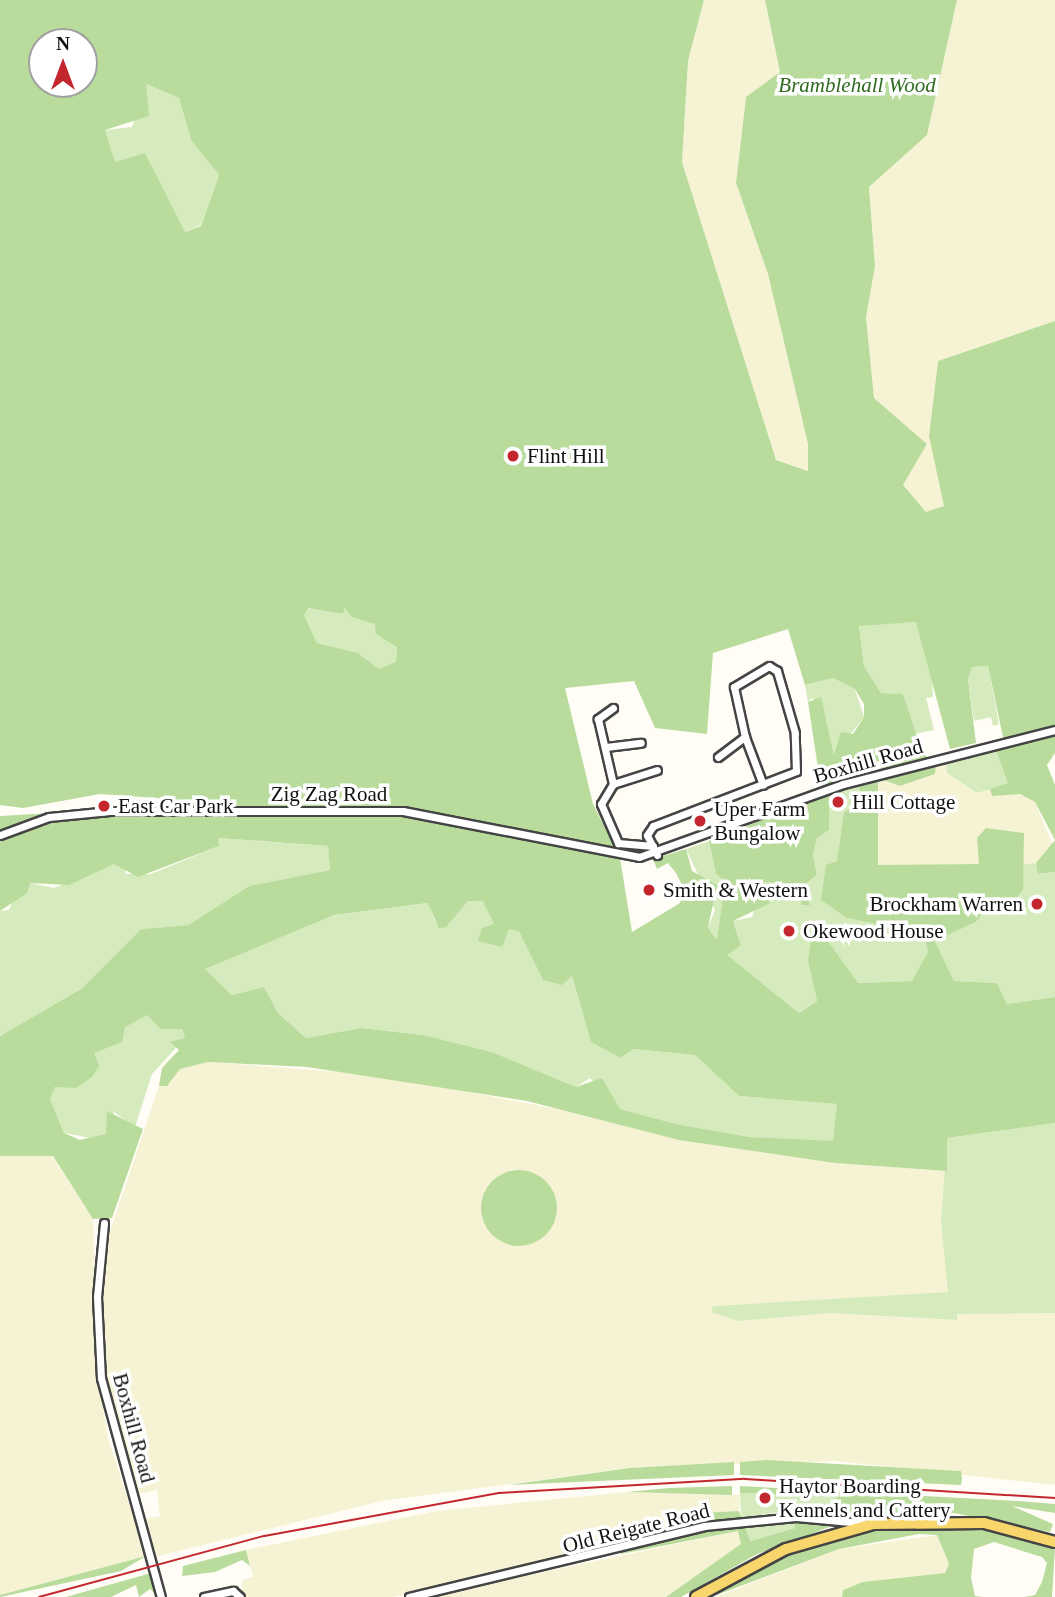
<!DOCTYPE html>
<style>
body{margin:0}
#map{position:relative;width:1055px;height:1597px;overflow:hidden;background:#fffdf5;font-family:Georgia,serif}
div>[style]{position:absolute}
.farmland>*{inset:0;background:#f6f3d4}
.green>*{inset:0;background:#d5ebbd}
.forest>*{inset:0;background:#b9dc9c}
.round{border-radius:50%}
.roads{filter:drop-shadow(2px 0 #444) drop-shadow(-2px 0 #444) drop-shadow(0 2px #444) drop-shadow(0 -2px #444)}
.minor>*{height:7px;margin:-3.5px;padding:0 3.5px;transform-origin:3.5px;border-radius:3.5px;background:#fff}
.primary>*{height:10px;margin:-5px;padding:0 5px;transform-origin:5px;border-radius:5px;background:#f9d66b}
.rail>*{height:2px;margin:-1px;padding:0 1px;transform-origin:1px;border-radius:1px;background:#c4262e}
.dots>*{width:19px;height:19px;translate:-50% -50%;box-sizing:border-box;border:4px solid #fff;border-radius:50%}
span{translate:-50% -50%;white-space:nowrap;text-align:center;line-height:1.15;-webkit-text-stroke:7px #fff;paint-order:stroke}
.park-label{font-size:21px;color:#2f6b1f;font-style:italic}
.poi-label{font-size:21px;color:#111}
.left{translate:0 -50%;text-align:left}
.right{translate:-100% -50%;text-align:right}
.street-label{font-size:21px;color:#111}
.north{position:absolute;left:28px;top:28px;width:70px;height:70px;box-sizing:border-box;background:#fff;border:2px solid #a0a0a0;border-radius:50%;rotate:0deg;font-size:19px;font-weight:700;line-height:28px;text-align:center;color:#111}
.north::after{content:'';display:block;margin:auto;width:24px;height:32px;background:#c4262e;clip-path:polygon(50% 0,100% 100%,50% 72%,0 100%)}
</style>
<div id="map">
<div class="farmland">
<i style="clip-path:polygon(704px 0,765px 0,780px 72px,746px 97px,736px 183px,768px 274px,808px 444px,809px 471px,776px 460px,682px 162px,688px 61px)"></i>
<i style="clip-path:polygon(957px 0,1055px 0,1055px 321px,938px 361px,929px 436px,945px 506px,926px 513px,902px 484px,927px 444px,874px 398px,866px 317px,875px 265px,869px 187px,927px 135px)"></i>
<i style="clip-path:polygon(946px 762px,947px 773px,977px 793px,990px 789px,993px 795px,1020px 794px,1035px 802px,1054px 848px,1036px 863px,877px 866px,878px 777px,900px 786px,935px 774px,936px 765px)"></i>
<i style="clip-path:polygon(208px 1062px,381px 1075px,835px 1163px,947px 1171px,941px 1221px,949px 1292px,713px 1306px,738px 1321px,829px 1313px,956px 1320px,956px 1314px,1055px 1313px,1055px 1485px,836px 1461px,630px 1468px,382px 1501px,155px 1557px,145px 1519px,160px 1516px,157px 1490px,137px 1494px,109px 1393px,101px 1328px,105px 1246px,159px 1086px,167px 1086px,180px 1069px)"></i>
<i style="clip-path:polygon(0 1156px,52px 1156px,93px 1219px,98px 1379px,108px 1438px,146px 1556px,0 1595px)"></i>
<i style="clip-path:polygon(627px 1492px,740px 1495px,739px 1511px,698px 1513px,593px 1551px,393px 1597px,243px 1597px,242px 1580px,253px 1577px,246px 1550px,436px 1511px)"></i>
<i style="clip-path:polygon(738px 1531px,742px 1544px,666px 1597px,425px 1597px)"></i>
<i style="clip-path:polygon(937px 1535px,949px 1565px,945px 1573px,843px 1590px,842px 1597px,716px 1597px,839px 1549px)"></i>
</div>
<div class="green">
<i style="clip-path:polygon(146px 84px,179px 98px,191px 140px,219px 175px,201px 225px,184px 232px,145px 153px,115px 163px,105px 130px,132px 127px)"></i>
<i style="clip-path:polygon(307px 608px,343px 614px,345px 608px,375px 624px,397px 647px,396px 663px,379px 669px,358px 653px,317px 643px,304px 615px)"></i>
<i style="clip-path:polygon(916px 622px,932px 673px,933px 697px,926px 698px,934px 730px,915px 734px,903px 694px,881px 693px,864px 666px,859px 625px)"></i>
<i style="clip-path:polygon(988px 666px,999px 724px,993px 726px,991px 717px,974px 721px,968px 679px,972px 667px)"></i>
<i style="clip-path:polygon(833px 678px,855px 689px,864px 717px,834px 755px,824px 711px,812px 698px,808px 702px,805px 685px)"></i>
<i style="clip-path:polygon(996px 750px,1009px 784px,977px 793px,947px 773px,946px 762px)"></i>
<i style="clip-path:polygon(858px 783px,863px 797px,853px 804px,837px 861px,826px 866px,847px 918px,925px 934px,928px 952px,913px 981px,857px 983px,828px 941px,808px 961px,817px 1001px,799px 1013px,726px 955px,741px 945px,733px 921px,752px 917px,764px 882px,792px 884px,802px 904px,812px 899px,804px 885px,817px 875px,813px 855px,817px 838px,829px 830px,829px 793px)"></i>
<i style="clip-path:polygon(217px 838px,328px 846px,330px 870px,249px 886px,190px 925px,141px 929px,81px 989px,0 1036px,0 911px,9px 910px,13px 899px,30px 883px,54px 888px,114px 864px,124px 865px,126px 874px,151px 874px,219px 846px)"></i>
<i style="clip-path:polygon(709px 841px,716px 874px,725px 881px,717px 941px,708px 928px,715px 910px,686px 849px)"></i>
<i style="clip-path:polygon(1036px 863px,1039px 874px,1055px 872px,1055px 997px,1007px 1004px,997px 983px,954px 981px,935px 941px,976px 922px,984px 910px,1008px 909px,1023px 890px,1020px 864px)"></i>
<i style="clip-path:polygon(468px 901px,483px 901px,520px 931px,543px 980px,572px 976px,591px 1042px,620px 1058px,634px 1049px,695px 1055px,739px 1096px,838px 1104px,833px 1142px,750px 1137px,676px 1124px,620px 1109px,590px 1078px,576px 1087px,492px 1052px,423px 1035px,361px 1028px,306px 1038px,278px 1013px,264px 987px,232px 995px,204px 969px,334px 915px,429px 903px,435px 921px,447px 922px)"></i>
<i style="clip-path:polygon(147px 1015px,160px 1029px,182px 1029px,185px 1038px,152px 1074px,135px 1127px,114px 1112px,106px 1134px,96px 1139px,64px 1133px,50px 1099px,55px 1087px,76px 1087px,92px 1077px,93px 1052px,136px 1017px)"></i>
<i style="clip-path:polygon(1055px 1123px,1055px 1313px,957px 1314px,957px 1320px,829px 1313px,738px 1321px,711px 1312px,713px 1306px,948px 1292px,941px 1221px,947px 1138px)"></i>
<i style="clip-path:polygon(740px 1493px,836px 1496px,839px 1503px,741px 1518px)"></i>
<i style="clip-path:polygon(784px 1521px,795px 1522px,795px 1528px,749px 1541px,743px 1525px)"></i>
</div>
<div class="forest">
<i style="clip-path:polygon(evenodd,0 0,704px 0,688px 61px,682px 162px,776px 460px,808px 471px,808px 444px,768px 274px,736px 183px,746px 97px,780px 72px,765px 0,957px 0,927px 135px,869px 187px,875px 266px,866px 317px,874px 398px,927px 444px,903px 485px,926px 512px,944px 506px,929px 436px,938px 361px,1055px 321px,1055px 753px,1047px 765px,1055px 785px,1055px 872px,1038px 874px,1036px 863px,1055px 840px,1035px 802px,1020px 794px,992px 796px,990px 789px,1008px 783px,996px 750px,1004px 742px,988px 666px,972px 667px,968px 679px,976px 743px,950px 749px,916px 622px,859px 626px,864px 666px,881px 693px,903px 694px,922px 752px,936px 765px,935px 774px,900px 786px,878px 778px,878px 865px,979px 864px,977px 838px,986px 828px,1024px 833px,1023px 890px,1008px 909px,985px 910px,976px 922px,935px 941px,954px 981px,997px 983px,1007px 1004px,1055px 997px,1055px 1123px,947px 1138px,947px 1171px,835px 1163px,679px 1140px,527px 1101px,307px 1067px,208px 1062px,180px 1069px,167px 1086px,159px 1086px,162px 1068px,179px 1050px,170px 1042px,185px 1038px,182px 1029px,160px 1029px,147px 1015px,125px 1027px,122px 1042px,94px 1053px,99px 1066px,92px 1077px,76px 1088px,55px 1087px,50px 1099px,64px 1133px,80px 1140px,106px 1134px,107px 1111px,143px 1129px,112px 1218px,93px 1219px,53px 1156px,0 1156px,0 1036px,81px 989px,141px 929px,189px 925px,249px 886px,330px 870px,328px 846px,218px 838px,219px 846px,138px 877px,114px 864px,69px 885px,30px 883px,27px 893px,0 911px,0 816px,172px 806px,171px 799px,100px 794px,23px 808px,0 805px,0 0,42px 42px,84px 42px,84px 84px,42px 84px,42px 42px,0 0,146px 84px,179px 98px,191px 140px,219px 175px,201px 226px,185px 232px,145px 153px,115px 162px,105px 130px,149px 116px,146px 84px,0 0,308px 608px,343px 614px,345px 608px,352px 617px,375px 624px,376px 634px,397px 647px,396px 662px,379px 669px,358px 653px,317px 643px,304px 615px,308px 608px,0 0,788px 629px,805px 685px,833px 678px,855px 689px,864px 704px,864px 717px,853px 734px,841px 732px,834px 755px,821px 697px,808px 702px,821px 788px,854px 776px,863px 797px,844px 813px,837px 861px,826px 865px,821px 900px,847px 918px,924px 934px,928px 952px,912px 981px,858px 983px,828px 941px,811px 940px,808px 961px,817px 1001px,799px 1013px,727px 955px,741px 945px,733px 921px,770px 903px,764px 882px,792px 884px,802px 905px,810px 905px,804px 885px,817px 875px,813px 855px,817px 838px,829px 830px,829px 793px,709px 841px,716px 874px,725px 881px,717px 940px,708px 928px,717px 885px,692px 871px,686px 849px,653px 859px,657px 869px,668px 863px,676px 873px,683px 887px,680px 903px,632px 932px,620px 858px,593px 804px,565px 688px,634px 681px,655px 728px,707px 734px,713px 653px,788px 629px,0 0,468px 901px,483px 901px,494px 924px,482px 928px,478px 941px,502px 947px,509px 929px,519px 931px,543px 980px,562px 985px,572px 976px,591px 1042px,620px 1058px,634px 1049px,695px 1055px,739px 1096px,837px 1104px,833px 1141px,750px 1137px,676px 1124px,620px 1109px,602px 1078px,576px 1087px,492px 1052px,423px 1035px,361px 1028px,306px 1038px,278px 1013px,264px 987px,232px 995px,205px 969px,334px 915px,428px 903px,439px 928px,446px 927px,468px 901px)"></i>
<i class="round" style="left:481px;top:1170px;width:76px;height:76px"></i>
<i style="clip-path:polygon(766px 1460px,961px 1471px,962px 1479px,961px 1485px,740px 1475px,740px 1462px)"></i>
<i style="clip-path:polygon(734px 1462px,734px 1475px,508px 1485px,630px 1468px)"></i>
<i style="clip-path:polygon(732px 1486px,732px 1495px,627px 1492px,669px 1488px)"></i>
<i style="clip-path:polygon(740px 1486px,1017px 1501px,1055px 1504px,1055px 1513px,1012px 1506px,1053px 1524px,1050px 1532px,954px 1513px,859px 1516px,757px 1554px,681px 1597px,666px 1597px,741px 1544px,738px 1531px,621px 1554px,620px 1542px,698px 1513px,739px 1511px,750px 1541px,795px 1528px,795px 1522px,784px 1521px,784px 1509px,839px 1503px,836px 1496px,740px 1493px)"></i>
<i style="clip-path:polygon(897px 1527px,976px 1527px,1055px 1547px,1052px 1597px,1024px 1597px,1035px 1595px,1042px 1582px,1047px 1563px,1042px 1557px,994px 1542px,974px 1549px,971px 1578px,975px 1596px,983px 1597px,842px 1597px,843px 1590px,863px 1582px,945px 1573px,949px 1564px,937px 1535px,919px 1534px,839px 1549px,711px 1597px,772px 1558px,855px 1531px)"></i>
<i style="clip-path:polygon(246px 1550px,250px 1566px,242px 1560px,215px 1572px,182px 1576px,183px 1566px)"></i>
<i style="clip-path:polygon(146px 1556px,121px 1571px,0 1597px,0 1595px)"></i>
<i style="clip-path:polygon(151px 1573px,158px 1597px,150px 1589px,139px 1597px,136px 1585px,111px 1597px,66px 1597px)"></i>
</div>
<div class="roads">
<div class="minor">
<i style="left:613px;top:708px;width:19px;rotate:144deg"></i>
<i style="left:598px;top:719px;width:67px;rotate:77deg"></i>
<i style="left:613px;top:784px;width:23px;rotate:121deg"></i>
<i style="left:601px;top:804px;width:43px;rotate:66.4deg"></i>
<i style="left:618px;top:843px;width:35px;rotate:5deg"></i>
<i style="left:606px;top:747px;width:35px;rotate:-7deg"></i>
<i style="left:718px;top:757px;width:34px;rotate:-37deg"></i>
<i style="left:745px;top:737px;width:51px;rotate:69.4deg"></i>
<i style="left:613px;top:784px;width:46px;rotate:-17.7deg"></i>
<i style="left:0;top:835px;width:52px;rotate:-20.2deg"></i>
<i style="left:49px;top:817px;width:61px;rotate:-5.6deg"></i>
<i style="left:110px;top:811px;width:293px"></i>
<i style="left:403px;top:811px;width:240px;rotate:11deg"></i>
<i style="left:639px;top:857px;width:217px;rotate:-19.7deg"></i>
<i style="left:843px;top:784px;width:219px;rotate:-14.3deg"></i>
<i style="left:657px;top:855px;width:22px;rotate:-117deg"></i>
<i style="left:647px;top:835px;width:11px;rotate:-56deg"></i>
<i style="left:653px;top:826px;width:153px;rotate:-21deg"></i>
<i style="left:796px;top:771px;width:38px;rotate:-92deg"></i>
<i style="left:795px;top:733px;width:65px;rotate:-106.2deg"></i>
<i style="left:777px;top:671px;width:9px;rotate:-148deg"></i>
<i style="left:769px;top:666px;width:41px;rotate:149deg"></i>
<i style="left:734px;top:687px;width:51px;rotate:77.6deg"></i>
<i style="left:104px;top:1223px;width:74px;rotate:95.4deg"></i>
<i style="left:97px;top:1297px;width:81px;rotate:87.2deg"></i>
<i style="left:101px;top:1378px;width:227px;rotate:74.7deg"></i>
<i style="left:204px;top:1597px;width:30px;rotate:-12deg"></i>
<i style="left:233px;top:1591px;width:9px;rotate:41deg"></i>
<i style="left:409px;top:1597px;width:303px;rotate:-13.5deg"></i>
<i style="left:704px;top:1526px;width:92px;rotate:-5.6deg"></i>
<i style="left:796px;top:1517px;width:77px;rotate:5.2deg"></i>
</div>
<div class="primary">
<i style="left:696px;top:1597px;width:102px;rotate:-28.1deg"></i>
<i style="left:786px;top:1549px;width:91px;rotate:-16deg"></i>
<i style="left:873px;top:1524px;width:111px;rotate:-0.5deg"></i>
<i style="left:984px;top:1523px;width:73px;rotate:15deg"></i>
</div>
</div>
<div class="rail">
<i style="left:39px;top:1597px;width:233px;rotate:-15.2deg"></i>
<i style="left:264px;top:1536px;width:239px;rotate:-10.4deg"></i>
<i style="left:499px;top:1493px;width:246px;rotate:-3.3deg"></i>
<i style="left:745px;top:1479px;width:311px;rotate:3.5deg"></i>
</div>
<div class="dots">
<i style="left:513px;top:456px;background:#c4262e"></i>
<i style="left:838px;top:802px;background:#c4262e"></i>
<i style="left:104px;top:806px;background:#c4262e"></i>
<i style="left:700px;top:821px;background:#c4262e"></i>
<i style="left:649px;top:890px;background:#c4262e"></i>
<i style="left:1037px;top:904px;background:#c4262e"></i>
<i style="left:789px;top:931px;background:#c4262e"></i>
<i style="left:765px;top:1498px;background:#c4262e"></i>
</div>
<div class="park-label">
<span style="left:857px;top:85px">Bramblehall Wood</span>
</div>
<div class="poi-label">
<span class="left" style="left:527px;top:456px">Flint Hill</span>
<span class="left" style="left:852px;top:802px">Hill Cottage</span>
<span class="left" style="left:118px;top:806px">East Car Park</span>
<span class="left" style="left:714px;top:821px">Uper Farm<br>Bungalow</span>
<span class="left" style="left:663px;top:890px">Smith &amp; Western</span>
<span class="right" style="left:1023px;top:904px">Brockham Warren</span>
<span class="left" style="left:803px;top:931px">Okewood House</span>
<span class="left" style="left:779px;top:1498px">Haytor Boarding<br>Kennels and Cattery</span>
</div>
<div class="street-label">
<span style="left:868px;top:761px;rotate:-16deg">Boxhill Road</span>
<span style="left:329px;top:794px">Zig Zag Road</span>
<span style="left:134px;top:1428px;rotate:75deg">Boxhill Road</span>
<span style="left:636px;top:1528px;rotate:-14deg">Old Reigate Road</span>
</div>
<div class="north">N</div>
</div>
